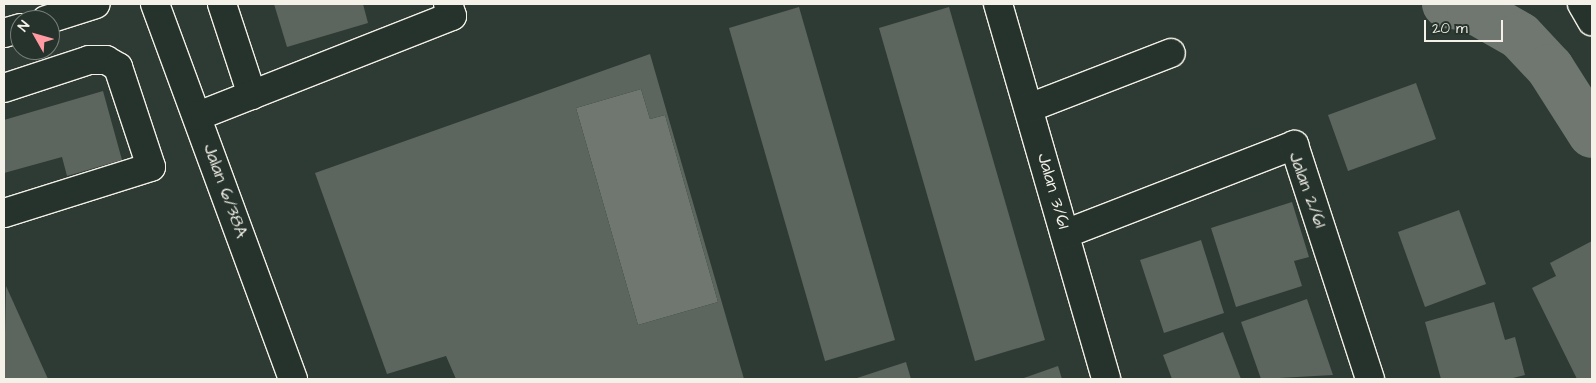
<!DOCTYPE html>
<style>
body{margin:0}
#map{position:relative;width:1596px;height:383px;overflow:hidden;background:#2e3b34;font-family:"Architects Daughter",sans-serif}
div>[style]{position:absolute}
.water>*{inset:0;background:#6f7770}
.river>*{height:48px;margin:-24px;padding:0 24px;transform-origin:24px;border-radius:24px;background:#6f7770}
.building>*{inset:0;background:#5c655e}
.roads{filter:drop-shadow(1px 0 #f4f1e8) drop-shadow(-1px 0 #f4f1e8) drop-shadow(0 1px #f4f1e8) drop-shadow(0 -1px #f4f1e8)}
.minor>*{height:28px;margin:-14px;padding:0 14px;transform-origin:14px;border-radius:14px;background:#26332d}
span{translate:-50% -50%;white-space:nowrap;text-align:center;line-height:1.15;-webkit-text-stroke:5px #26332d;paint-order:stroke}
.street-label{font-size:18px;color:#f4f1e8}
.frame{position:absolute;inset:0;border:5px solid #f4f1e8;pointer-events:none}
.north{position:absolute;left:10px;top:10px;width:50px;height:50px;box-sizing:border-box;background:#26332d;border:1px solid #787f78;border-radius:50%;rotate:308deg;font-size:14px;font-weight:700;line-height:20px;text-align:center;color:#f4f1e8}
.north::after{content:'';display:block;margin:auto;width:18px;height:22px;background:#ff9aa2;clip-path:polygon(50% 0,100% 100%,50% 72%,0 100%)}
.scale{position:absolute;left:1424px;top:20px;width:79px;height:22px;box-sizing:border-box;border:2px solid #f4f1e8;border-top:0;padding-left:6px;font-size:15px;line-height:18px;white-space:nowrap;color:#f4f1e8;-webkit-text-stroke:4px #26332d;paint-order:stroke}
</style>
<div id="map">
<div class="water">
<i style="clip-path:polygon(641px 89px,650px 119px,665px 115px,718px 302px,638px 325px,576px 108px)"></i>
</div>
<div class="river">
<i style="left:1446px;top:4px;width:25px;rotate:9deg"></i>
<i style="left:1471px;top:8px;width:56px;rotate:29.7deg"></i>
<i style="left:1520px;top:36px;width:44px;rotate:46.8deg"></i>
<i style="left:1550px;top:68px;width:78px;rotate:57.5deg"></i>
</div>
<div class="building">
<i style="clip-path:polygon(274px 4px,363px 4px,368px 23px,287px 47px)"></i>
<i style="clip-path:polygon(799px 7px,895px 340px,825px 361px,729px 28px)"></i>
<i style="clip-path:polygon(949px 7px,1045px 340px,975px 361px,879px 28px)"></i>
<i style="clip-path:polygon(evenodd,650px 54px,744px 379px,456px 379px,446px 356px,387px 374px,315px 173px,650px 54px,641px 89px,650px 119px,665px 115px,718px 302px,638px 325px,576px 108px,641px 89px)"></i>
<i style="clip-path:polygon(1416px 83px,1436px 139px,1348px 171px,1328px 115px)"></i>
<i style="clip-path:polygon(103px 91px,122px 160px,67px 176px,62px 157px,4px 173px,4px 120px)"></i>
<i style="clip-path:polygon(1292px 202px,1309px 257px,1294px 261px,1302px 286px,1236px 307px,1211px 228px)"></i>
<i style="clip-path:polygon(1459px 210px,1486px 284px,1425px 307px,1398px 232px)"></i>
<i style="clip-path:polygon(1201px 240px,1224px 313px,1164px 333px,1140px 260px)"></i>
<i style="clip-path:polygon(1592px 241px,1592px 379px,1577px 379px,1532px 288px,1556px 276px,1550px 263px)"></i>
<i style="clip-path:polygon(6px 286px,48px 379px,4px 379px)"></i>
<i style="clip-path:polygon(1307px 299px,1333px 375px,1261px 379px,1241px 322px)"></i>
<i style="clip-path:polygon(1494px 302px,1505px 340px,1515px 337px,1525px 375px,1509px 379px,1441px 379px,1425px 322px)"></i>
<i style="clip-path:polygon(1223px 332px,1241px 379px,1172px 379px,1163px 355px)"></i>
<i style="clip-path:polygon(906px 362px,911px 379px,854px 379px)"></i>
<i style="clip-path:polygon(1058px 366px,1062px 379px,1021px 379px)"></i>
</div>
<div class="roads">
<div class="minor">
<i style="left:155px;top:4px;width:400px;rotate:69.8deg"></i>
<i style="left:222px;top:4px;width:96px;rotate:71.8deg"></i>
<i style="left:998px;top:4px;width:390px;rotate:73.9deg"></i>
<i style="left:1582px;top:4px;width:20px;rotate:60deg"></i>
<i style="left:46px;top:20px;width:52px;rotate:-17.7deg"></i>
<i style="left:4px;top:33px;width:17px;rotate:-17deg"></i>
<i style="left:4px;top:88px;width:89px;rotate:-18.2deg"></i>
<i style="left:89px;top:60px;width:17px"></i>
<i style="left:106px;top:60px;width:14px;rotate:30deg"></i>
<i style="left:118px;top:67px;width:105px;rotate:71.7deg"></i>
<i style="left:151px;top:167px;width:154px;rotate:162.6deg"></i>
<i style="left:1029px;top:108px;width:152px;rotate:-21.2deg"></i>
<i style="left:198px;top:116px;width:273px;rotate:-21.5deg"></i>
<i style="left:452px;top:16px;width:13px;rotate:-108deg"></i>
<i style="left:1065px;top:234px;width:246px;rotate:-21.2deg"></i>
<i style="left:1294px;top:145px;width:246px;rotate:72deg"></i>
</div>
</div>
<div class="street-label">
<span style="left:1307px;top:190px;rotate:70deg">Jalan 2/61</span>
<span style="left:225px;top:191px;rotate:70deg">Jalan 6/38A</span>
<span style="left:1053px;top:191px;rotate:74deg">Jalan 3/61</span>
</div>
<div class="frame"></div>
<div class="north">N</div>
<div class="scale">20 m</div>
</div>
